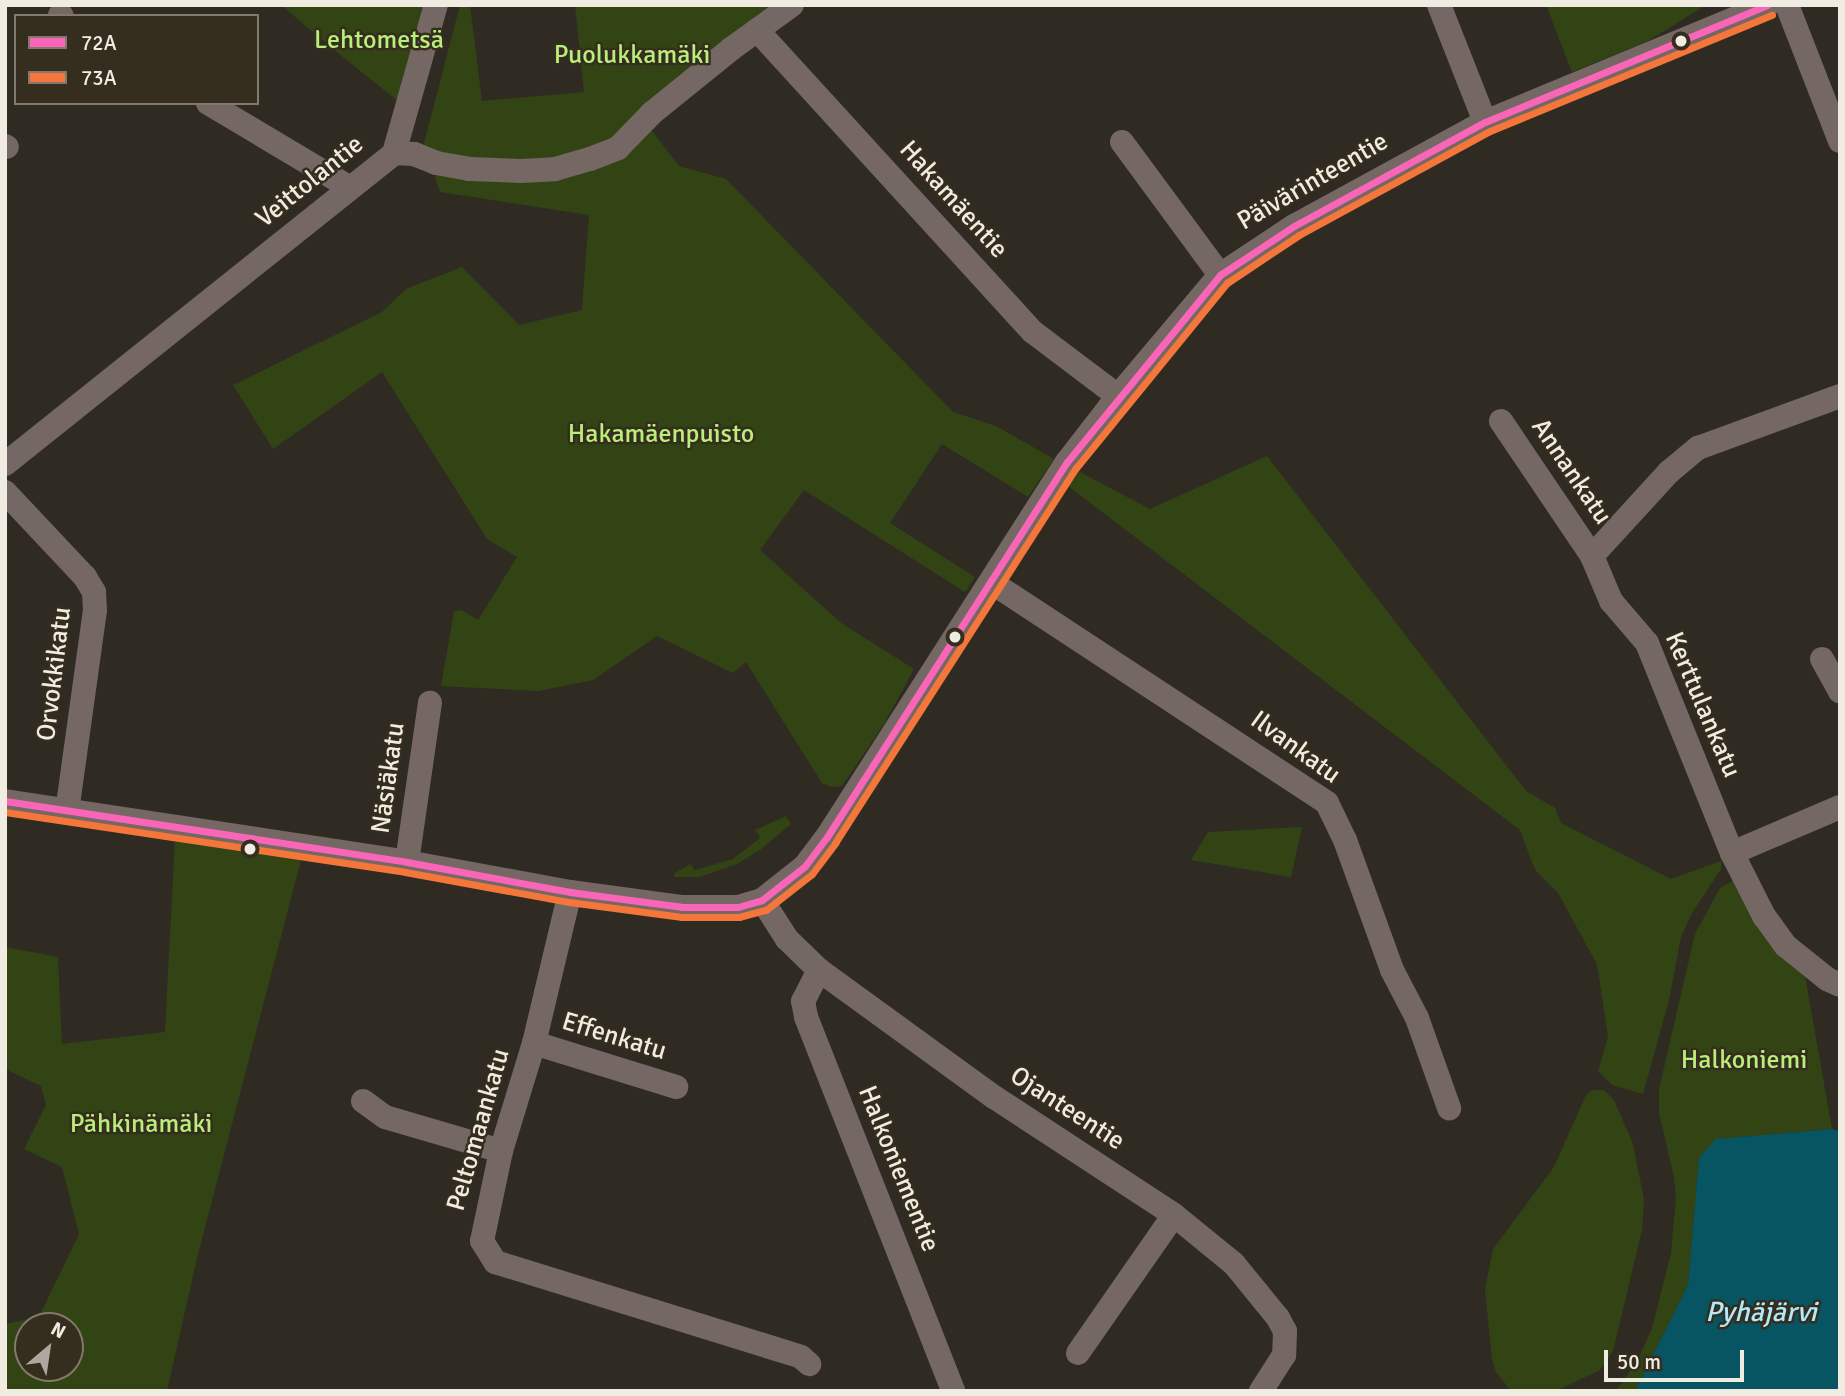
<!DOCTYPE html>
<meta charset="utf-8">
<style>
body{margin:0}
#map{position:relative;width:1845px;height:1396px;overflow:hidden;background:#2f2b23;font-family:Signika,sans-serif}
div>[style]{position:absolute}
.green>*{inset:0;background:#324414}
.water>*{inset:0;background:#075463}
.minor>*{height:24px;margin:-12px;padding:0 12px;transform-origin:12px;border-radius:12px;background:#746764}
.bus-1>*{height:7px;margin:-3.5px;padding:0 3.5px;transform-origin:3.5px;border-radius:3.5px;background:#fa66b7}
.bus-2>*{height:7px;margin:-3.5px;padding:0 3.5px;transform-origin:3.5px;border-radius:3.5px;background:#f5763a}
.dots>*{width:19px;height:19px;translate:-50% -50%;box-sizing:border-box;border:4px solid #352d1d;border-radius:50%}
span{translate:-50% -50%;white-space:nowrap;text-align:center;line-height:1.15;-webkit-text-stroke:5px #352d1d;paint-order:stroke}
.park-label{font-size:26px;color:#baee7b}
.street-label{font-size:26px;color:#f1ece2}
.water-label{font-size:28px;color:#b0e9f9;font-style:italic}
.frame{position:absolute;inset:0;border:7px solid #f1ece2;pointer-events:none}
.legend{position:absolute;left:14px;top:14px;width:245px;height:91px;box-sizing:border-box;background:#352d1d;border:2px solid #80796c;margin:0;padding:9px 12px;list-style:none;font-size:21px;color:#f1ece2}
.legend li{display:flex;align-items:center;gap:14px;height:35px}
.legend b{width:35px;border:2px solid #80796c}
.north{position:absolute;left:14px;top:1312px;width:70px;height:70px;box-sizing:border-box;background:#352d1d;border:2px solid #80796c;border-radius:50%;rotate:29deg;font-size:19px;font-weight:700;line-height:28px;text-align:center;color:#f1ece2}
.north::after{content:'';display:block;margin:auto;width:24px;height:32px;background:#ada89f;clip-path:polygon(50% 0,100% 100%,50% 72%,0 100%)}
.scale{position:absolute;left:1604px;top:1350px;width:140px;height:32px;box-sizing:border-box;border:4px solid #f1ece2;border-top:0;padding-left:9px;font-size:21px;line-height:24px;white-space:nowrap;color:#f1ece2;-webkit-text-stroke:5px #352d1d;paint-order:stroke}
</style>
<div id="map">
<div class="green">
<i style="clip-path:polygon(281px 5px,425px 5px,399px 102px,333px 49px)"></i>
<i style="clip-path:polygon(460px 5px,470px 5px,482px 101px,584px 92px,575px 5px,782px 5px,615px 144px,522px 165px,422px 151px)"></i>
<i style="clip-path:polygon(1546px 5px,1706px 5px,1646px 42px,1572px 72px)"></i>
<i style="clip-path:polygon(649px 127px,679px 166px,726px 179px,953px 412px,996px 426px,1054px 459px,1028px 497px,942px 444px,890px 523px,975px 577px,965px 592px,804px 490px,760px 550px,841px 623px,914px 669px,884px 724px,842px 786px,831px 787px,822px 783px,746px 662px,733px 673px,657px 636px,593px 680px,538px 691px,441px 686px,454px 611px,461px 610px,478px 620px,517px 557px,487px 539px,382px 372px,273px 449px,233px 385px,382px 312px,406px 289px,462px 267px,519px 325px,582px 310px,589px 215px,440px 192px,435px 178px,439px 172px,522px 178px)"></i>
<i style="clip-path:polygon(1267px 456px,1526px 791px,1555px 808px,1561px 823px,1671px 879px,1721px 861px,1721px 869px,1692px 913px,1681px 937px,1669px 1000px,1643px 1094px,1612px 1085px,1598px 1071px,1608px 1037px,1597px 964px,1558px 893px,1535px 870px,1520px 830px,1068px 486px,1078px 471px,1150px 509px)"></i>
<i style="clip-path:polygon(786px 816px,791px 824px,760px 850px,737px 864px,699px 877px,674px 877px,675px 873px,690px 864px,695px 870px,733px 859px,760px 838px,755px 830px)"></i>
<i style="clip-path:polygon(1302px 827px,1291px 877px,1191px 860px,1208px 832px)"></i>
<i style="clip-path:polygon(evenodd,175px 839px,301px 860px,197px 1258px,167px 1391px,5px 1391px,5px 1324px,39px 1317px,79px 1234px,62px 1167px,24px 1149px,46px 1105px,41px 1086px,5px 1069px,5px 947px,58px 957px,62px 1044px,165px 1032px,175px 839px,28px 1326px,70px 1326px,70px 1368px,28px 1368px,28px 1326px)"></i>
<i style="clip-path:polygon(1733px 881px,1739px 885px,1804px 970px,1832px 1129px,1717px 1139px,1699px 1158px,1688px 1285px,1635px 1391px,1616px 1391px,1638px 1360px,1652px 1328px,1671px 1253px,1676px 1198px,1674px 1177px,1659px 1113px,1659px 1089px,1695px 934px,1720px 888px)"></i>
<i style="clip-path:polygon(1592px 1090px,1604px 1090px,1614px 1100px,1633px 1144px,1644px 1200px,1642px 1230px,1613px 1351px,1600px 1370px,1556px 1391px,1511px 1391px,1496px 1372px,1492px 1359px,1485px 1289px,1493px 1249px,1554px 1167px,1586px 1095px)"></i>
</div>
<div class="water">
<i style="clip-path:polygon(1832px 1129px,1840px 1131px,1840px 1391px,1635px 1391px,1688px 1285px,1699px 1158px,1716px 1139px)"></i>
</div>
<div class="minor">
<i style="left:1439px;top:5px;width:126px;rotate:68.5deg"></i>
<i style="left:1787px;top:5px;width:146px;rotate:68.7deg"></i>
<i style="left:60px;top:15px;width:2px;rotate:27deg"></i>
<i style="left:757px;top:30px;width:409px;rotate:47.6deg"></i>
<i style="left:1033px;top:332px;width:106px;rotate:37deg"></i>
<i style="left:208px;top:103px;width:164px;rotate:30.8deg"></i>
<i style="left:1122px;top:142px;width:165px;rotate:53.6deg"></i>
<i style="left:5px;top:146px;width:2px;rotate:27deg"></i>
<i style="left:394px;top:153px;width:154px;rotate:-74.2deg"></i>
<i style="left:1501px;top:421px;width:163px;rotate:56deg"></i>
<i style="left:1592px;top:556px;width:49px;rotate:67.1deg"></i>
<i style="left:1611px;top:601px;width:55px;rotate:49.4deg"></i>
<i style="left:1647px;top:643px;width:227px;rotate:68deg"></i>
<i style="left:1732px;top:853px;width:71px;rotate:63.1deg"></i>
<i style="left:1764px;top:916px;width:37px;rotate:54deg"></i>
<i style="left:1786px;top:946px;width:53px;rotate:38.8deg"></i>
<i style="left:1827px;top:979px;width:14px;rotate:25deg"></i>
<i style="left:5px;top:464px;width:498px;rotate:-38.6deg"></i>
<i style="left:394px;top:153px;width:20px;rotate:3deg"></i>
<i style="left:414px;top:154px;width:24px;rotate:22deg"></i>
<i style="left:436px;top:163px;width:34px;rotate:10deg"></i>
<i style="left:469px;top:169px;width:52px;rotate:2.2deg"></i>
<i style="left:521px;top:171px;width:34px;rotate:-3deg"></i>
<i style="left:555px;top:169px;width:36px;rotate:-16deg"></i>
<i style="left:590px;top:159px;width:30px;rotate:-21deg"></i>
<i style="left:618px;top:148px;width:49px;rotate:-45.8deg"></i>
<i style="left:652px;top:113px;width:102px;rotate:-39deg"></i>
<i style="left:731px;top:49px;width:75px;rotate:-35.8deg"></i>
<i style="left:5px;top:492px;width:117px;rotate:46.7deg"></i>
<i style="left:85px;top:577px;width:17px;rotate:59deg"></i>
<i style="left:94px;top:592px;width:18px;rotate:87deg"></i>
<i style="left:95px;top:610px;width:204px;rotate:97.9deg"></i>
<i style="left:1592px;top:556px;width:114px;rotate:-47.5deg"></i>
<i style="left:1669px;top:472px;width:38px;rotate:-40deg"></i>
<i style="left:1698px;top:448px;width:151px;rotate:-20.1deg"></i>
<i style="left:991px;top:582px;width:402px;rotate:33.3deg"></i>
<i style="left:1327px;top:803px;width:41px;rotate:64.1deg"></i>
<i style="left:1345px;top:840px;width:138px;rotate:70.1deg"></i>
<i style="left:1392px;top:970px;width:54px;rotate:62.5deg"></i>
<i style="left:1417px;top:1018px;width:96px;rotate:70.4deg"></i>
<i style="left:1822px;top:659px;width:37px;rotate:61deg"></i>
<i style="left:5px;top:801px;width:407px;rotate:8.6deg"></i>
<i style="left:407px;top:862px;width:166px;rotate:10.4deg"></i>
<i style="left:570px;top:892px;width:114px;rotate:7.6deg"></i>
<i style="left:683px;top:907px;width:55px"></i>
<i style="left:738px;top:907px;width:25px;rotate:-16deg"></i>
<i style="left:762px;top:900px;width:55px;rotate:-38.3deg"></i>
<i style="left:805px;top:866px;width:36px;rotate:-53deg"></i>
<i style="left:827px;top:837px;width:445px;rotate:-57.4deg"></i>
<i style="left:1067px;top:462px;width:83px;rotate:-52.3deg"></i>
<i style="left:1118px;top:396px;width:158px;rotate:-49.9deg"></i>
<i style="left:1220px;top:275px;width:89px;rotate:-33.5deg"></i>
<i style="left:1294px;top:226px;width:217px;rotate:-28.6deg"></i>
<i style="left:1485px;top:122px;width:306px;rotate:-22.5deg"></i>
<i style="left:1732px;top:853px;width:117px;rotate:-23.1deg"></i>
<i style="left:407px;top:862px;width:161px;rotate:-81.8deg"></i>
<i style="left:570px;top:892px;width:155px;rotate:103.4deg"></i>
<i style="left:534px;top:1043px;width:113px;rotate:107deg"></i>
<i style="left:501px;top:1151px;width:92px;rotate:101.9deg"></i>
<i style="left:482px;top:1241px;width:25px;rotate:58deg"></i>
<i style="left:495px;top:1262px;width:320px;rotate:17.2deg"></i>
<i style="left:801px;top:1357px;width:11px;rotate:41deg"></i>
<i style="left:762px;top:900px;width:46px;rotate:57.3deg"></i>
<i style="left:787px;top:939px;width:45px;rotate:44.1deg"></i>
<i style="left:819px;top:970px;width:216px;rotate:36deg"></i>
<i style="left:994px;top:1097px;width:215px;rotate:33.2deg"></i>
<i style="left:1174px;top:1215px;width:77px;rotate:39.2deg"></i>
<i style="left:1234px;top:1264px;width:70px;rotate:50.8deg"></i>
<i style="left:1278px;top:1318px;width:15px;rotate:62deg"></i>
<i style="left:1285px;top:1331px;width:24px;rotate:92deg"></i>
<i style="left:1284px;top:1355px;width:43px;rotate:122.6deg"></i>
<i style="left:819px;top:970px;width:35px;rotate:117deg"></i>
<i style="left:803px;top:1001px;width:16px;rotate:79deg"></i>
<i style="left:806px;top:1017px;width:402px;rotate:68.5deg"></i>
<i style="left:534px;top:1043px;width:149px;rotate:17.2deg"></i>
<i style="left:363px;top:1101px;width:27px;rotate:36deg"></i>
<i style="left:385px;top:1117px;width:121px;rotate:16.3deg"></i>
<i style="left:1078px;top:1353px;width:168px;rotate:-55.2deg"></i>
</div>
<div class="bus-1">
<i style="left:5px;top:801px;width:407px;rotate:8.6deg"></i>
<i style="left:407px;top:862px;width:166px;rotate:10.4deg"></i>
<i style="left:570px;top:892px;width:114px;rotate:7.6deg"></i>
<i style="left:683px;top:907px;width:55px"></i>
<i style="left:738px;top:907px;width:25px;rotate:-16deg"></i>
<i style="left:762px;top:900px;width:55px;rotate:-38.3deg"></i>
<i style="left:805px;top:866px;width:36px;rotate:-53deg"></i>
<i style="left:827px;top:837px;width:445px;rotate:-57.4deg"></i>
<i style="left:1067px;top:462px;width:242px;rotate:-50.7deg"></i>
<i style="left:1220px;top:275px;width:89px;rotate:-33.5deg"></i>
<i style="left:1294px;top:226px;width:217px;rotate:-28.6deg"></i>
<i style="left:1485px;top:122px;width:305px;rotate:-22.5deg"></i>
</div>
<div class="bus-2">
<i style="left:5px;top:812px;width:404px;rotate:8.5deg"></i>
<i style="left:405px;top:872px;width:167px;rotate:10.4deg"></i>
<i style="left:569px;top:902px;width:114px;rotate:7.6deg"></i>
<i style="left:682px;top:917px;width:57px"></i>
<i style="left:739px;top:917px;width:28px;rotate:-15deg"></i>
<i style="left:766px;top:910px;width:58px;rotate:-38deg"></i>
<i style="left:812px;top:874px;width:39px;rotate:-53deg"></i>
<i style="left:835px;top:843px;width:446px;rotate:-57.3deg"></i>
<i style="left:1076px;top:468px;width:239px;rotate:-50.8deg"></i>
<i style="left:1227px;top:283px;width:87px;rotate:-33.7deg"></i>
<i style="left:1299px;top:235px;width:217px;rotate:-28.6deg"></i>
<i style="left:1490px;top:131px;width:305px;rotate:-22.4deg"></i>
</div>
<div class="dots">
<i style="left:1681px;top:41px;background:#f1ece2"></i>
<i style="left:955px;top:637px;background:#f1ece2"></i>
<i style="left:250px;top:849px;background:#f1ece2"></i>
</div>
<div class="park-label">
<span style="left:379px;top:41px">Lehtometsä</span>
<span style="left:632px;top:56px">Puolukkamäki</span>
<span style="left:661px;top:435px">Hakamäenpuisto</span>
<span style="left:1744px;top:1061px">Halkoniemi</span>
<span style="left:141px;top:1125px">Pähkinämäki</span>
</div>
<div class="street-label">
<span style="left:310px;top:182px;rotate:-39deg">Veittolantie</span>
<span style="left:1313px;top:182px;rotate:-30deg">Päivärinteentie</span>
<span style="left:953px;top:200px;rotate:48deg">Hakamäentie</span>
<span style="left:1571px;top:472px;rotate:56deg">Annankatu</span>
<span style="left:55px;top:674px;rotate:-83deg">Orvokkikatu</span>
<span style="left:1702px;top:705px;rotate:67deg">Kerttulankatu</span>
<span style="left:1295px;top:748px;rotate:36deg">Ilvankatu</span>
<span style="left:389px;top:778px;rotate:-82deg">Näsiäkatu</span>
<span style="left:614px;top:1037px;rotate:17deg">Effenkatu</span>
<span style="left:1067px;top:1109px;rotate:33deg">Ojanteentie</span>
<span style="left:479px;top:1130px;rotate:-74deg">Peltomaankatu</span>
<span style="left:898px;top:1169px;rotate:68deg">Halkoniementie</span>
</div>
<div class="water-label">
<span style="left:1761px;top:1312px">Pyhäjärvi</span>
</div>
<div class="frame"></div>
<ul class="legend">
<li><b style="height:9px;background:#fa66b7"></b>72A</li>
<li><b style="height:9px;background:#f5763a"></b>73A</li>
</ul>
<div class="north">N</div>
<div class="scale">50 m</div>
</div>
